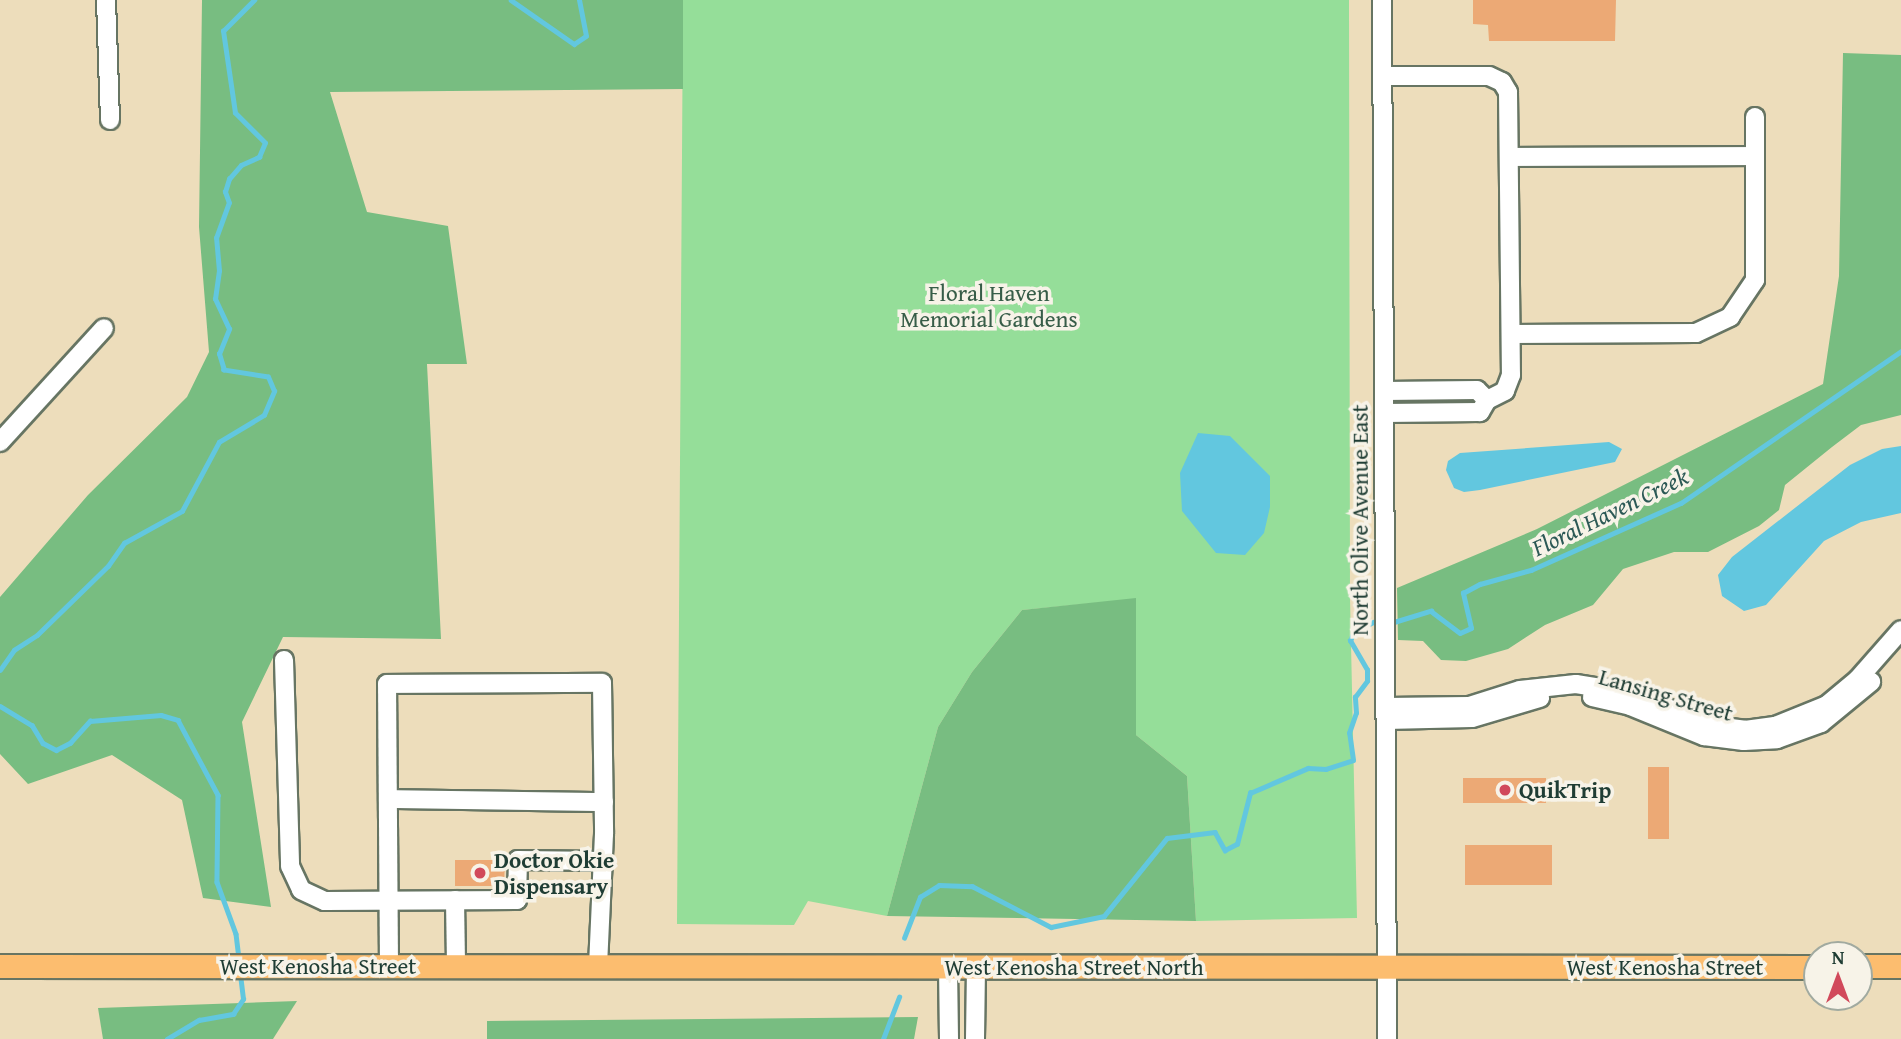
<!DOCTYPE html>
<style>
body{margin:0}
#map{position:relative;width:1901px;height:1039px;overflow:hidden;background:#edddbb;font-family:"Gentium Book Plus",serif}
div>[style]{position:absolute}
.green>*{inset:0;background:#95de99}
.forest>*{inset:0;background:#78bd81}
.water>*{inset:0;background:#62c7df}
.stream>*{height:4.5px;margin:-2.25px;padding:0 2.25px;transform-origin:2.25px;border-radius:2.25px;background:#62c7df}
.building>*{inset:0;background:#eca975}
.roads{filter:drop-shadow(2px 0 #677563) drop-shadow(-2px 0 #677563) drop-shadow(0 2px #677563) drop-shadow(0 -2px #677563)}
.minor>*{height:18px;margin:-9px;padding:0 9px;transform-origin:9px;border-radius:9px;background:#fff}
.major>*{height:23px;margin:-11.5px;padding:0 11.5px;transform-origin:11.5px;border-radius:11.5px;background:#fcbd6f}
.dots>*{width:19px;height:19px;translate:-50% -50%;box-sizing:border-box;border:4px solid #f7f3e8;border-radius:50%}
span{translate:-50% -50%;white-space:nowrap;text-align:center;line-height:1.15;-webkit-text-stroke:7px #f7f3e8;paint-order:stroke}
.park-label{font-size:23px;color:#375d48}
.street-label{font-size:23px;color:#1f3d34}
.poi-label{font-size:23px;color:#1f3d34;font-weight:700}
.left{translate:0 -50%;text-align:left}
.water-label{font-size:24px;color:#2c5956;font-style:italic}
.north{position:absolute;left:1803px;top:941px;width:70px;height:70px;box-sizing:border-box;background:#f7f3e8;border:2px solid #a1aaa0;border-radius:50%;rotate:0deg;font-size:19px;font-weight:700;line-height:28px;text-align:center;color:#1f3d34}
.north::after{content:'';display:block;margin:auto;width:24px;height:32px;background:#d1495b;clip-path:polygon(50% 0,100% 100%,50% 72%,0 100%)}
</style>
<div id="map">
<div class="green">
<i style="clip-path:polygon(683px 0,1349px 0,1350px 598px,1357px 918px,1196px 921px,1187px 776px,1136px 735px,1136px 599px,1022px 610px,972px 672px,938px 727px,887px 916px,808px 901px,794px 925px,677px 924px)"></i>
</div>
<div class="forest">
<i style="clip-path:polygon(202px 0,683px 0,683px 89px,330px 92px,367px 212px,448px 226px,467px 364px,427px 364px,441px 639px,283px 637px,242px 722px,271px 907px,203px 898px,182px 800px,112px 755px,28px 784px,0 754px,0 597px,88px 495px,187px 397px,209px 352px,199px 227px)"></i>
<i style="clip-path:polygon(1843px 53px,1901px 55px,1901px 415px,1861px 425px,1832px 447px,1785px 485px,1779px 510px,1759px 526px,1708px 552px,1674px 552px,1623px 569px,1593px 605px,1545px 625px,1508px 649px,1466px 661px,1441px 660px,1423px 641px,1398px 640px,1397px 588px,1537px 529px,1823px 384px,1839px 276px)"></i>
<i style="clip-path:polygon(1136px 598px,1136px 735px,1187px 776px,1196px 921px,887px 916px,938px 727px,972px 672px,1022px 610px)"></i>
<i style="clip-path:polygon(297px 1001px,273px 1039px,103px 1039px,98px 1008px)"></i>
<i style="clip-path:polygon(918px 1017px,914px 1039px,487px 1039px,487px 1021px)"></i>
</div>
<div class="water">
<i style="clip-path:polygon(1198px 433px,1230px 436px,1270px 476px,1270px 507px,1264px 533px,1245px 555px,1216px 553px,1182px 511px,1180px 473px)"></i>
<i style="clip-path:polygon(1609px 442px,1622px 449px,1615px 462px,1480px 490px,1464px 492px,1454px 488px,1446px 470px,1448px 461px,1460px 453px)"></i>
<i style="clip-path:polygon(1901px 446px,1901px 513px,1861px 522px,1824px 541px,1766px 605px,1744px 611px,1722px 596px,1718px 575px,1732px 557px,1850px 465px,1882px 449px)"></i>
</div>
<div class="stream">
<i style="left:511px;top:0;width:77px;rotate:34.9deg"></i>
<i style="left:574px;top:44px;width:14px;rotate:-34deg"></i>
<i style="left:586px;top:36px;width:37px;rotate:-101deg"></i>
<i style="left:1394px;top:622px;width:39px;rotate:-17deg"></i>
<i style="left:1431px;top:611px;width:36px;rotate:37deg"></i>
<i style="left:1460px;top:633px;width:12px;rotate:-24deg"></i>
<i style="left:1471px;top:628px;width:36px;rotate:-103deg"></i>
<i style="left:1463px;top:593px;width:19px;rotate:-28deg"></i>
<i style="left:1480px;top:584px;width:53px;rotate:-15.4deg"></i>
<i style="left:1531px;top:570px;width:164px;rotate:-24.1deg"></i>
<i style="left:1681px;top:503px;width:267px;rotate:-34.6deg"></i>
<i style="left:0;top:670px;width:24px;rotate:-55deg"></i>
<i style="left:14px;top:650px;width:27px;rotate:-33deg"></i>
<i style="left:37px;top:635px;width:99px;rotate:-44.2deg"></i>
<i style="left:108px;top:566px;width:28px;rotate:-55deg"></i>
<i style="left:124px;top:543px;width:66px;rotate:-28.9deg"></i>
<i style="left:182px;top:511px;width:78px;rotate:-61.8deg"></i>
<i style="left:219px;top:442px;width:52px;rotate:-31deg"></i>
<i style="left:264px;top:415px;width:26px;rotate:-67deg"></i>
<i style="left:274px;top:391px;width:15px;rotate:-113deg"></i>
<i style="left:268px;top:377px;width:45px;rotate:-171deg"></i>
<i style="left:224px;top:370px;width:17px;rotate:-107deg"></i>
<i style="left:219px;top:354px;width:27px;rotate:-68deg"></i>
<i style="left:229px;top:329px;width:33px;rotate:-115deg"></i>
<i style="left:215px;top:299px;width:28px;rotate:-82deg"></i>
<i style="left:219px;top:271px;width:33px;rotate:-95deg"></i>
<i style="left:216px;top:238px;width:37px;rotate:-70deg"></i>
<i style="left:229px;top:203px;width:12px;rotate:-110deg"></i>
<i style="left:225px;top:192px;width:14px;rotate:-73deg"></i>
<i style="left:229px;top:179px;width:18px;rotate:-49deg"></i>
<i style="left:241px;top:165px;width:20px;rotate:-24deg"></i>
<i style="left:259px;top:157px;width:15px;rotate:-67deg"></i>
<i style="left:265px;top:143px;width:42px;rotate:-135deg"></i>
<i style="left:235px;top:113px;width:83px;rotate:-98.3deg"></i>
<i style="left:223px;top:31px;width:44px;rotate:-45deg"></i>
<i style="left:0;top:706px;width:37px;rotate:31deg"></i>
<i style="left:32px;top:725px;width:21px;rotate:59deg"></i>
<i style="left:43px;top:743px;width:15px;rotate:28deg"></i>
<i style="left:56px;top:750px;width:16px;rotate:-27deg"></i>
<i style="left:70px;top:743px;width:30px;rotate:-48deg"></i>
<i style="left:90px;top:721px;width:71px;rotate:-4.8deg"></i>
<i style="left:161px;top:715px;width:18px;rotate:16deg"></i>
<i style="left:178px;top:720px;width:85px;rotate:61.9deg"></i>
<i style="left:218px;top:795px;width:87px;rotate:90.7deg"></i>
<i style="left:217px;top:882px;width:55px;rotate:69.9deg"></i>
<i style="left:236px;top:934px;width:25px;rotate:83deg"></i>
<i style="left:904px;top:938px;width:44px;rotate:-68.7deg"></i>
<i style="left:920px;top:897px;width:22px;rotate:-32deg"></i>
<i style="left:939px;top:885px;width:33px;rotate:2deg"></i>
<i style="left:972px;top:886px;width:89px;rotate:27.4deg"></i>
<i style="left:1051px;top:927px;width:54px;rotate:-11.7deg"></i>
<i style="left:1104px;top:916px;width:100px;rotate:-51.1deg"></i>
<i style="left:1167px;top:838px;width:48px;rotate:-7.1deg"></i>
<i style="left:1215px;top:832px;width:21px;rotate:61deg"></i>
<i style="left:1225px;top:850px;width:13px;rotate:-27deg"></i>
<i style="left:1237px;top:844px;width:53px;rotate:-75.7deg"></i>
<i style="left:1250px;top:793px;width:63px;rotate:-23.3deg"></i>
<i style="left:1308px;top:768px;width:18px;rotate:3deg"></i>
<i style="left:1326px;top:769px;width:28px;rotate:-18deg"></i>
<i style="left:1353px;top:760px;width:27px;rotate:-98deg"></i>
<i style="left:1349px;top:733px;width:21px;rotate:-71deg"></i>
<i style="left:1356px;top:713px;width:16px;rotate:-94deg"></i>
<i style="left:1355px;top:697px;width:20px;rotate:-53deg"></i>
<i style="left:1367px;top:681px;width:11px;rotate:-90deg"></i>
<i style="left:1367px;top:670px;width:34px;rotate:-120deg"></i>
<i style="left:1350px;top:641px;width:11px;rotate:-68deg"></i>
<i style="left:1354px;top:631px;width:21px;rotate:-25deg"></i>
<i style="left:167px;top:1039px;width:37px;rotate:-31deg"></i>
<i style="left:199px;top:1020px;width:35px;rotate:-10deg"></i>
<i style="left:233px;top:1014px;width:18px;rotate:-56deg"></i>
<i style="left:243px;top:999px;width:24px;rotate:-97deg"></i>
<i style="left:883px;top:1039px;width:45px;rotate:-69.1deg"></i>
</div>
<div class="building">
<i style="clip-path:polygon(1473px 0,1616px 0,1615px 41px,1489px 41px,1488px 25px,1473px 24px)"></i>
<i style="clip-path:polygon(1648px 767px,1669px 767px,1669px 839px,1648px 839px)"></i>
<i style="clip-path:polygon(1463px 778px,1546px 778px,1546px 803px,1463px 803px)"></i>
<i style="clip-path:polygon(1465px 845px,1552px 845px,1552px 885px,1465px 885px)"></i>
<i style="clip-path:polygon(455px 860px,505px 860px,504px 886px,455px 886px)"></i>
</div>
<div class="roads">
<div class="minor">
<i style="left:106px;top:0;width:120px;rotate:88.1deg"></i>
<i style="left:1382px;top:0;width:1039px;rotate:89.72deg"></i>
<i style="left:1383px;top:76px;width:106px"></i>
<i style="left:1489px;top:76px;width:14px;rotate:25deg"></i>
<i style="left:1502px;top:82px;width:12px;rotate:59deg"></i>
<i style="left:1508px;top:92px;width:283px;rotate:89.4deg"></i>
<i style="left:1511px;top:375px;width:17px;rotate:111deg"></i>
<i style="left:1505px;top:391px;width:20px;rotate:153deg"></i>
<i style="left:1510px;top:157px;width:245px;rotate:-0.2deg"></i>
<i style="left:1511px;top:334px;width:185px;rotate:-0.3deg"></i>
<i style="left:1696px;top:333px;width:38px;rotate:-25deg"></i>
<i style="left:1730px;top:317px;width:45px;rotate:-56deg"></i>
<i style="left:1755px;top:280px;width:163px;rotate:-90deg"></i>
<i style="left:1384px;top:391px;width:93px;rotate:-0.6deg"></i>
<i style="left:1477px;top:390px;width:14px;rotate:45deg"></i>
<i style="left:1487px;top:400px;width:14px;rotate:120deg"></i>
<i style="left:1480px;top:412px;width:96px;rotate:179.4deg"></i>
<i style="left:0;top:442px;width:154px;rotate:-47.6deg"></i>
<i style="left:284px;top:660px;width:206px;rotate:88.3deg"></i>
<i style="left:290px;top:866px;width:26px;rotate:65deg"></i>
<i style="left:301px;top:890px;width:26px;rotate:25deg"></i>
<i style="left:325px;top:901px;width:192px;rotate:-0.3deg"></i>
<i style="left:517px;top:900px;width:40px;rotate:-88.6deg"></i>
<i style="left:518px;top:860px;width:85px;rotate:0.7deg"></i>
<i style="left:1592px;top:697px;width:39px;rotate:13deg"></i>
<i style="left:1630px;top:706px;width:80px;rotate:22.1deg"></i>
<i style="left:1704px;top:736px;width:40px;rotate:7.1deg"></i>
<i style="left:1744px;top:741px;width:33px;rotate:-3deg"></i>
<i style="left:1777px;top:739px;width:47px;rotate:-20deg"></i>
<i style="left:1821px;top:723px;width:65px;rotate:-39.4deg"></i>
<i style="left:1386px;top:707px;width:83px;rotate:-0.7deg"></i>
<i style="left:1469px;top:706px;width:53px;rotate:-17.4deg"></i>
<i style="left:1520px;top:690px;width:56px;rotate:-6.1deg"></i>
<i style="left:1576px;top:684px;width:58px;rotate:9deg"></i>
<i style="left:1633px;top:693px;width:81px;rotate:23.4deg"></i>
<i style="left:1707px;top:725px;width:38px;rotate:7deg"></i>
<i style="left:1745px;top:730px;width:30px;rotate:-8deg"></i>
<i style="left:1775px;top:726px;width:56px;rotate:-22deg"></i>
<i style="left:1827px;top:705px;width:40px;rotate:-40deg"></i>
<i style="left:1858px;top:679px;width:65px;rotate:-48.7deg"></i>
<i style="left:1386px;top:720px;width:86px;rotate:-1.3deg"></i>
<i style="left:1472px;top:718px;width:71px;rotate:-16.4deg"></i>
<i style="left:388px;top:799px;width:216px;rotate:0.8deg"></i>
<i style="left:455px;top:900px;width:66px;rotate:89.1deg"></i>
<i style="left:389px;top:966px;width:282px;rotate:-90.4deg"></i>
<i style="left:387px;top:684px;width:215px;rotate:-0.3deg"></i>
<i style="left:602px;top:683px;width:151px;rotate:89.2deg"></i>
<i style="left:604px;top:834px;width:132px;rotate:92.6deg"></i>
<i style="left:948px;top:967px;width:72px;rotate:89.2deg"></i>
<i style="left:975px;top:1039px;width:71px;rotate:-89.2deg"></i>
</div>
<div class="major">
<i style="left:0;top:966px;width:1817px;rotate:0.03deg"></i>
<i style="left:1859px;top:966px;width:42px"></i>
</div>
</div>
<div class="dots">
<i style="left:1505px;top:790px;background:#d1495b"></i>
<i style="left:480px;top:873px;background:#d1495b"></i>
</div>
<div class="park-label">
<span style="left:989px;top:306px">Floral Haven<br>Memorial Gardens</span>
</div>
<div class="street-label">
<span style="left:1360px;top:520px;rotate:-90deg">North Olive Avenue East</span>
<span style="left:1666px;top:695px;rotate:16deg">Lansing Street</span>
<span style="left:318px;top:966px">West Kenosha Street</span>
<span style="left:1074px;top:967px">West Kenosha Street North</span>
<span style="left:1665px;top:967px">West Kenosha Street</span>
</div>
<div class="poi-label">
<span class="left" style="left:1519px;top:790px">QuikTrip</span>
<span class="left" style="left:494px;top:873px">Doctor Okie<br>Dispensary</span>
</div>
<div class="water-label">
<span style="left:1610px;top:512px;rotate:-26deg">Floral Haven Creek</span>
</div>
<div class="north">N</div>
</div>
